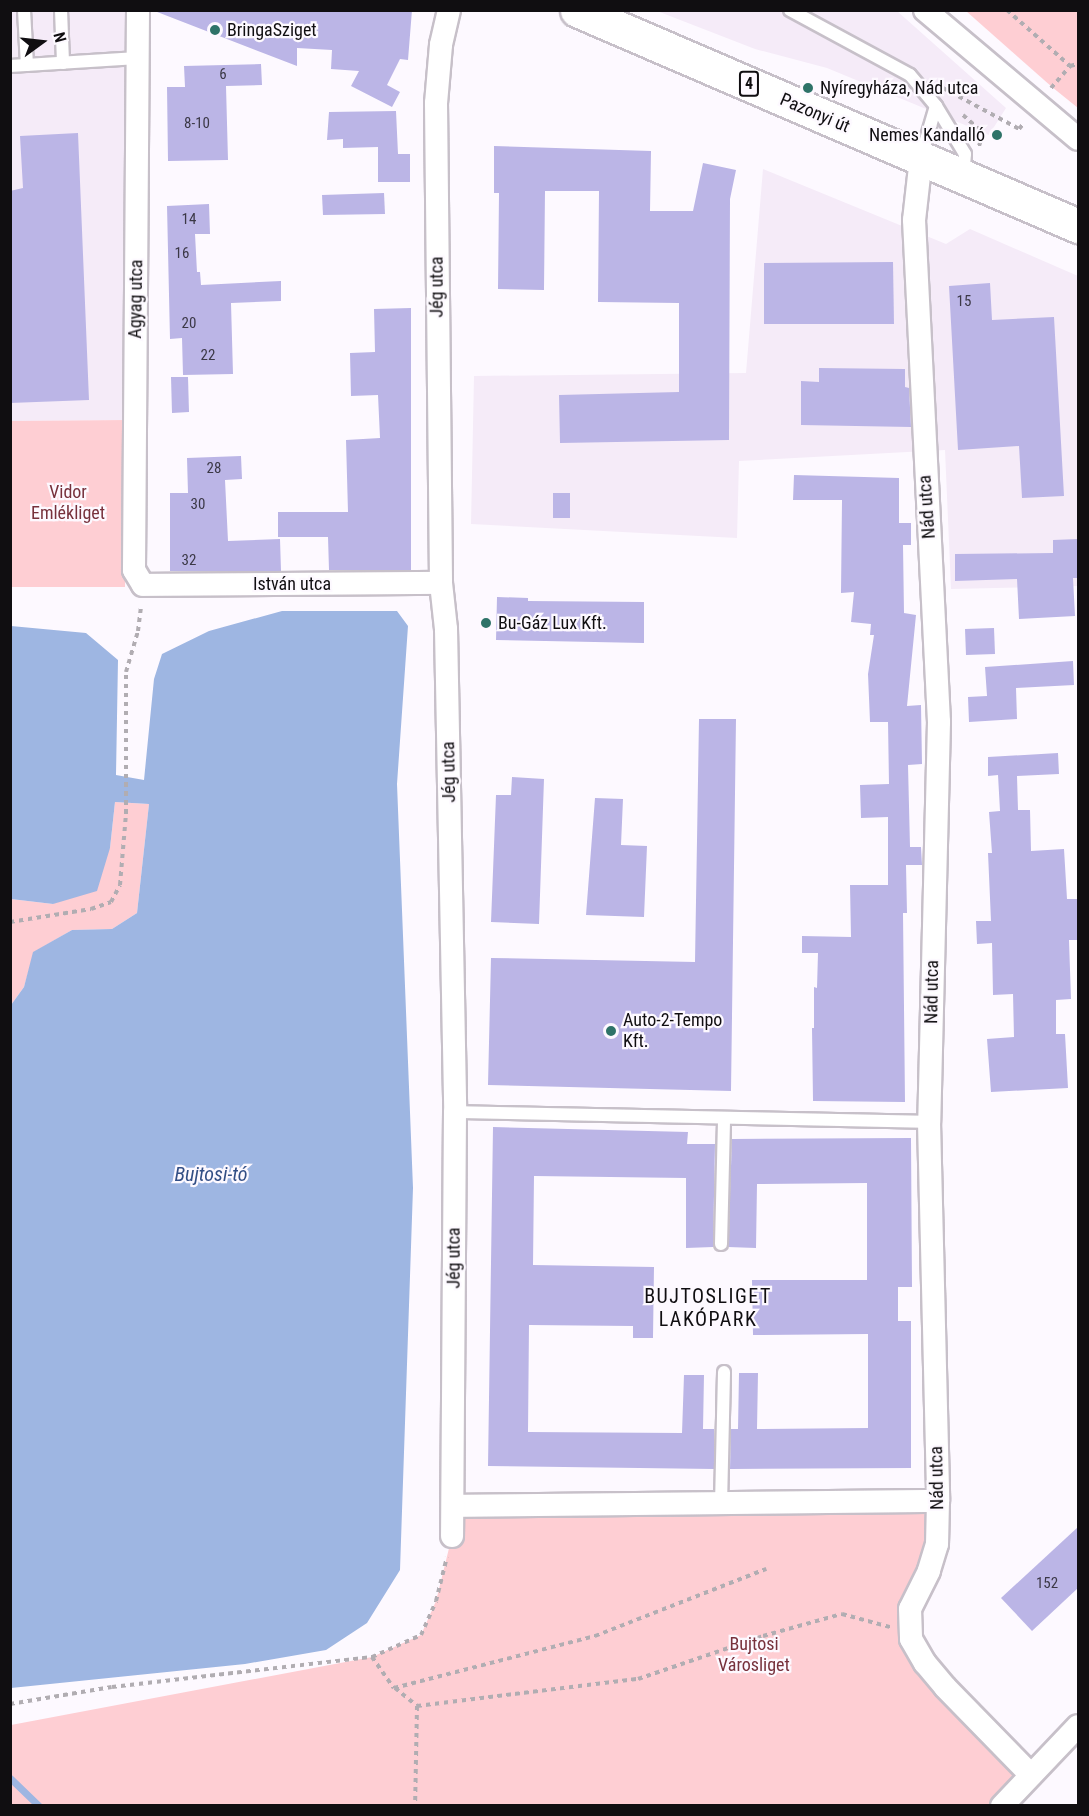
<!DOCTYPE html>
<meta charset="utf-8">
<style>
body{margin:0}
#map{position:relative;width:1089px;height:1816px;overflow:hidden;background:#fdf9ff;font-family:"Roboto Condensed",sans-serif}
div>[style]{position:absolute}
.built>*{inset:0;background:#f5ebf8}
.green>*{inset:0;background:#feced3}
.water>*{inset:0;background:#9eb6e2}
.stream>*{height:7px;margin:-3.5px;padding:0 3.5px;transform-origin:3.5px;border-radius:3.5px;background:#9eb6e2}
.building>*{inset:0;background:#bbb5e6}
.path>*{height:4px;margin-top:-2px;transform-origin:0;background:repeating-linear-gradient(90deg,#b1adb2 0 4.5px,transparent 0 9px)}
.roads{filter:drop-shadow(2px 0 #c7c0c9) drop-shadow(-2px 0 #c7c0c9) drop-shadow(0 2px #c7c0c9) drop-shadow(0 -2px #c7c0c9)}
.service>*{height:12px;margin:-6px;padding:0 6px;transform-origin:6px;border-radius:6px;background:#fff}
.minor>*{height:22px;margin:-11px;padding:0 11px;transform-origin:11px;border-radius:11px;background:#fff}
.primary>*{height:33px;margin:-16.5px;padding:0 16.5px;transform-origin:16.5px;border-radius:16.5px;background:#fff}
.dots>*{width:16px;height:16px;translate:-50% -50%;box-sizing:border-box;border:3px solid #fdf9ff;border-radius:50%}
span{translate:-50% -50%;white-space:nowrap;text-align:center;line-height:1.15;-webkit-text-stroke:4.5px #fdf9ff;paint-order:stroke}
.number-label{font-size:15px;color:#3b3846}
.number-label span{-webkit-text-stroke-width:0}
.shield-label span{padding:2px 4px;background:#fdf9ff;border:2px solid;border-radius:4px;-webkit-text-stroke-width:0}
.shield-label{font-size:16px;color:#100e11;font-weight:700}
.poi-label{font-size:18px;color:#100e11}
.left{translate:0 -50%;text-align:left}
.right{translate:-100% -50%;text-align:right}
.street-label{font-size:18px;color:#100e11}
.park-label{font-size:18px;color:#77313c}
.water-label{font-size:20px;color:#324e85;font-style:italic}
.neighbourhood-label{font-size:20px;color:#100e11;letter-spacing:1.5px}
.frame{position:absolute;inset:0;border:12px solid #100e11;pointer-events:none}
.north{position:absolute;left:12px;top:12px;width:60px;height:60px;-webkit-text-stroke:4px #fdf9ff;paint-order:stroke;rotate:75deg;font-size:16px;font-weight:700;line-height:24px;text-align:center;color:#100e11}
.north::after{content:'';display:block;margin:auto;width:21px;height:27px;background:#100e11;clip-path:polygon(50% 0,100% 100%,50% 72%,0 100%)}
</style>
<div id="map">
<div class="built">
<i style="clip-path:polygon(10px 11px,128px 11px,127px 420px,11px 421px)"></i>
<i style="clip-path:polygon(657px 11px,897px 11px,1006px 108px,989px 135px,827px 68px,755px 49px)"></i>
<i style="clip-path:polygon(763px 169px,946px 244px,970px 229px,1078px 276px,1078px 586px,951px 589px,945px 450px,739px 461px,737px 538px,471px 524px,474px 376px,746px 373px)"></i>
</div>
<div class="green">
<i style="clip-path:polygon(966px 11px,1078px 11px,1078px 108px,1052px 87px)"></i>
<i style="clip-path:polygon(127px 420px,125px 587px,11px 587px,10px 421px)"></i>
<i style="clip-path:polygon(115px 802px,149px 804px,137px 913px,112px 929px,72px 930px,34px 952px,24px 987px,11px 1005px,11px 899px,53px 904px,110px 848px)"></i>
<i style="clip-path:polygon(938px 1501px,911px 1639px,1031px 1775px,1001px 1806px,11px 1806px,11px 1725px,372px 1657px,421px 1635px,436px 1601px,452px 1536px,453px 1506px)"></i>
</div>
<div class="water">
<i style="clip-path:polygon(282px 611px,397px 611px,408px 626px,397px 784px,413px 1188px,400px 1570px,367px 1623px,326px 1650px,245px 1664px,11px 1688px,11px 1005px,24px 987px,33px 952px,72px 930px,112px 929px,137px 913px,149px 804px,115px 802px,110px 848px,97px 891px,53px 904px,11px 899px,11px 626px,86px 633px,118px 660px,116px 775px,144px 780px,154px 679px,162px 654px,209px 631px)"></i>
</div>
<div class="stream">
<i style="left:10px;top:1778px;width:40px;rotate:44deg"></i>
</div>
<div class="building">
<i style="clip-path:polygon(152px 10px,412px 10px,408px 60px,400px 59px,387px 85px,400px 92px,392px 107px,351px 86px,359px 71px,331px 69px,332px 50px,297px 48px,297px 66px)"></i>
<i style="clip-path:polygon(261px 64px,262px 85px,226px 86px,228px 160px,168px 161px,167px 87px,185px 87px,184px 66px)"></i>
<i style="clip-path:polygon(396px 111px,398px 154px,410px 154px,410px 182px,378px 182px,378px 147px,343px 148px,343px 139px,327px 140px,329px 112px)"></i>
<i style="clip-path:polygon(78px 133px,89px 400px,10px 403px,10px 191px,23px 188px,20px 136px)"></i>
<i style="clip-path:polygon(494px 146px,651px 151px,650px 211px,693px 211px,703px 163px,736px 170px,730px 199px,729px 440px,560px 443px,559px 395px,679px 392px,679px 303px,598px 302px,599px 191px,545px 191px,544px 290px,498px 289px,499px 193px,494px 193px)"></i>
<i style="clip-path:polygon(384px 193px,385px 214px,323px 215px,322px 195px)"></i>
<i style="clip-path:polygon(209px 204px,210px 234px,195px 234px,197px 272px,200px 272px,201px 285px,281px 281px,281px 301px,231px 303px,233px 374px,183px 375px,182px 338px,170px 339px,167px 206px)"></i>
<i style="clip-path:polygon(893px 262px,894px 324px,764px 324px,764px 263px)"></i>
<i style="clip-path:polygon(990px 283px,992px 320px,1054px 317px,1064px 496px,1022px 498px,1019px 446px,958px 450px,949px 286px)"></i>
<i style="clip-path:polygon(411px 308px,411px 570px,329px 570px,328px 537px,278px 537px,278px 512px,348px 512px,346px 440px,380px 438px,378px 395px,351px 396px,350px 353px,375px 352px,374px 309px)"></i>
<i style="clip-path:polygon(819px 368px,905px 369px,905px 387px,909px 388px,911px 427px,801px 425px,801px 381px,819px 382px)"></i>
<i style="clip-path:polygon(171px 377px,188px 377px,189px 412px,172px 413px)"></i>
<i style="clip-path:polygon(241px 456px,242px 479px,225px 480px,228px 541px,280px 539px,281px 571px,170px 571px,170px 493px,188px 493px,187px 458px)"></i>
<i style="clip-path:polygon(794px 475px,899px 478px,899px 523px,911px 523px,911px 545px,903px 545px,904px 613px,916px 615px,907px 706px,921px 705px,922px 764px,908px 765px,910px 847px,921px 847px,922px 865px,906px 865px,907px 913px,903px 913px,905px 1102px,813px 1101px,812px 1028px,814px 1028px,814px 987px,817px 988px,818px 953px,802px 953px,802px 936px,851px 937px,850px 885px,888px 885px,888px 817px,861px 818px,860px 785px,889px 784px,888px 722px,870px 722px,868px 674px,874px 635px,870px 635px,871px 624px,851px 622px,854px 592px,841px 593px,842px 500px,793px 500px)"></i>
<i style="clip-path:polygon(553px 493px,570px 493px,570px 518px,553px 518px)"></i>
<i style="clip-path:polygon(1078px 539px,1078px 578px,1073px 578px,1075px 616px,1019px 619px,1017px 579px,955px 581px,955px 554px,1053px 553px,1053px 540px)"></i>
<i style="clip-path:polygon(497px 597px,528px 598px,528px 601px,644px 602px,644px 643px,496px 640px)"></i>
<i style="clip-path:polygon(994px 628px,995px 654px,966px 655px,965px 629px)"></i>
<i style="clip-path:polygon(1073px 661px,1074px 685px,1016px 688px,1017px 719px,969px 722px,968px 697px,987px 696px,985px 667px)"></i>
<i style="clip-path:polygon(699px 719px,736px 719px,731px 1091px,488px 1085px,491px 958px,695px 962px)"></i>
<i style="clip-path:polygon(1058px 753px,1059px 774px,1017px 776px,1018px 810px,1030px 810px,1031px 851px,1064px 849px,1067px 899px,1078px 899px,1078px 940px,1069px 940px,1071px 999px,1056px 1000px,1056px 1034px,1065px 1034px,1068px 1088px,991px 1092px,987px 1039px,1014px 1037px,1013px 994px,993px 995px,992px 943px,977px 944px,976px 921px,991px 921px,988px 853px,992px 853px,989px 812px,1000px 811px,998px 775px,988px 776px,988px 757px)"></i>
<i style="clip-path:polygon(512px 777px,544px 779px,539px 924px,491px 922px,496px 795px,511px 795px)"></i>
<i style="clip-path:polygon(595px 798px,623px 799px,621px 845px,647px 846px,644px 917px,586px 915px)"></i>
<i style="clip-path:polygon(493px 1127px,688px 1132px,687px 1144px,715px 1144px,713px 1247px,686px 1248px,686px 1178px,534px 1176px,533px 1265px,654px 1267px,653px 1338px,633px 1338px,633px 1326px,529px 1325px,528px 1432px,682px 1433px,684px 1375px,704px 1375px,703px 1429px,714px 1429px,714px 1469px,488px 1466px)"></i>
<i style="clip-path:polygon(911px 1138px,912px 1287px,898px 1287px,898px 1321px,911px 1321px,911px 1468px,730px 1469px,731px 1429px,738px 1429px,739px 1373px,758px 1373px,757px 1429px,868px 1428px,868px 1334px,753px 1335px,752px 1280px,867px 1280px,867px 1183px,757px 1184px,756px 1248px,728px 1247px,732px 1139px)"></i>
<i style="clip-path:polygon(1078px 1527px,1078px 1588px,1032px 1631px,1001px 1598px)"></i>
</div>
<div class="path">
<i style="left:1007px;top:10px;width:84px;rotate:41.6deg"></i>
<i style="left:943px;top:88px;width:86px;rotate:28.3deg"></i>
<i style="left:1019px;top:129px;width:8px;rotate:-50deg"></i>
<i style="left:1051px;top:88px;width:29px;rotate:-49deg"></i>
<i style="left:1070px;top:66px;width:8px;rotate:-14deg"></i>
<i style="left:963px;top:115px;width:27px;rotate:42deg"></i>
<i style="left:983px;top:133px;width:14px;rotate:107deg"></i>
<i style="left:10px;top:922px;width:82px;rotate:-9.1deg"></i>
<i style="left:91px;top:909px;width:21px;rotate:-19deg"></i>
<i style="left:111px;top:902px;width:19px;rotate:-62deg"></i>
<i style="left:120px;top:885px;width:71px;rotate:-85.2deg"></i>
<i style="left:126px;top:814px;width:142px;rotate:-90deg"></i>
<i style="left:126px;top:672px;width:43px;rotate:-73.7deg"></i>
<i style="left:138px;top:631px;width:24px;rotate:-83deg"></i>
<i style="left:372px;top:1657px;width:38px;rotate:55deg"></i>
<i style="left:394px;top:1688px;width:208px;rotate:-14.5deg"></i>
<i style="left:595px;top:1636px;width:184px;rotate:-21.4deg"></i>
<i style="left:395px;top:1688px;width:28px;rotate:39deg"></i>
<i style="left:417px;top:1706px;width:100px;rotate:91.1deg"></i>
<i style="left:10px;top:1704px;width:103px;rotate:-9.5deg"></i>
<i style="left:112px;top:1687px;width:262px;rotate:-6.6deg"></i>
<i style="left:372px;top:1657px;width:54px;rotate:-24.2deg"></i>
<i style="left:421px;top:1635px;width:37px;rotate:-66deg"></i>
<i style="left:436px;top:1601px;width:45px;rotate:-76deg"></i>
<i style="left:417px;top:1706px;width:223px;rotate:-7deg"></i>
<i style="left:638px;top:1679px;width:132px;rotate:-19deg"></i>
<i style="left:763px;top:1636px;width:82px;rotate:-15.6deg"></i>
<i style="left:842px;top:1614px;width:50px;rotate:15.2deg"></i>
</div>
<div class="roads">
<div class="service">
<i style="left:24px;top:10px;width:55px;rotate:86.9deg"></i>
<i style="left:61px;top:10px;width:53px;rotate:87.8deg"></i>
<i style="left:790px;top:10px;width:136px;rotate:28.4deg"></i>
<i style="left:910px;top:75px;width:40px;rotate:50deg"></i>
<i style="left:936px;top:106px;width:56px;rotate:58.9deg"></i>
<i style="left:965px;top:154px;width:11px;rotate:95deg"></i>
<i style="left:964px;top:165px;width:10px;rotate:127deg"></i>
<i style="left:10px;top:66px;width:128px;rotate:-3.6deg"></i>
<i style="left:921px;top:157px;width:53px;rotate:-73.6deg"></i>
<i style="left:455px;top:1112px;width:474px;rotate:1.2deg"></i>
<i style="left:721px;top:1244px;width:126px;rotate:-88.6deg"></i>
<i style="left:721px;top:1505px;width:133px;rotate:-88.7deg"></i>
</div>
<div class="minor">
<i style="left:138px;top:10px;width:560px;rotate:90.41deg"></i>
<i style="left:134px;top:570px;width:17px;rotate:59deg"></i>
<i style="left:143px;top:585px;width:298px;rotate:-0.4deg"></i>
<i style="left:449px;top:10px;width:36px;rotate:103deg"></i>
<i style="left:441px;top:45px;width:58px;rotate:94.9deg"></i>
<i style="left:436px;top:103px;width:480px;rotate:89.4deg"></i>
<i style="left:441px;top:583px;width:46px;rotate:83.8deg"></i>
<i style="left:446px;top:629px;width:483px;rotate:88.9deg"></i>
<i style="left:455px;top:1112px;width:424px;rotate:90.4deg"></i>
<i style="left:925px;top:10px;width:200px;rotate:40.1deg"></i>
<i style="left:921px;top:158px;width:62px;rotate:96.4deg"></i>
<i style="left:914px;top:220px;width:503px;rotate:87.15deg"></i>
<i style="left:939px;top:722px;width:400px;rotate:91.4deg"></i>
<i style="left:929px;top:1122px;width:379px;rotate:88.6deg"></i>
<i style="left:938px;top:1501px;width:43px;rotate:91.3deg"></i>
<i style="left:937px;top:1544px;width:28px;rotate:107deg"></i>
<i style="left:929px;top:1571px;width:42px;rotate:116.6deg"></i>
<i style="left:910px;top:1609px;width:30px;rotate:88deg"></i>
<i style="left:911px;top:1639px;width:28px;rotate:60deg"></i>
<i style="left:925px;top:1663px;width:31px;rotate:50deg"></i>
<i style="left:945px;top:1687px;width:123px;rotate:45.7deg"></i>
<i style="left:453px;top:1506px;width:485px;rotate:-0.6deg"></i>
<i style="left:1002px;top:1806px;width:110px;rotate:-46.5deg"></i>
</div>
<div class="primary">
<i style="left:577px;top:10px;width:546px;rotate:23.32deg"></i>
</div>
</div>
<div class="dots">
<i style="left:215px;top:30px;background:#2e7368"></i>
<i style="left:808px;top:88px;background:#2e7368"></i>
<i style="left:997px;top:135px;background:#2e7368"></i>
<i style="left:486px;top:623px;background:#2e7368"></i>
<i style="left:611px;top:1031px;background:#2e7368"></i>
</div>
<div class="number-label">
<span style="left:223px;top:75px">6</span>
<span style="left:197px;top:124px">8-10</span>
<span style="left:189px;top:220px">14</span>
<span style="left:182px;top:254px">16</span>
<span style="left:964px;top:302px">15</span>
<span style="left:189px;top:324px">20</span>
<span style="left:208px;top:356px">22</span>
<span style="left:214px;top:469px">28</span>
<span style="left:198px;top:505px">30</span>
<span style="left:189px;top:561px">32</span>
<span style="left:1047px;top:1584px">152</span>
</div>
<div class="shield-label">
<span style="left:749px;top:84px">4</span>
</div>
<div class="poi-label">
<span class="left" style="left:227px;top:30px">BringaSziget</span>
<span class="left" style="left:820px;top:88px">Nyíregyháza, Nád utca</span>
<span class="right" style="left:985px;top:135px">Nemes Kandalló</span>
<span class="left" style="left:498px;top:623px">Bu-Gáz Lux Kft.</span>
<span class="left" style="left:623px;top:1031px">Auto-2-Tempo<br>Kft.</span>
</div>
<div class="street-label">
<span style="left:815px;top:113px;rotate:23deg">Pazonyi út</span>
<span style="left:437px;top:287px;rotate:-90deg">Jég utca</span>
<span style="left:136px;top:299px;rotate:-89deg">Agyag utca</span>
<span style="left:927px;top:507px;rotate:-94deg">Nád utca</span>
<span style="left:292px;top:584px">István utca</span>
<span style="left:449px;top:772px;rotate:-91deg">Jég utca</span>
<span style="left:932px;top:992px;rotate:-89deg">Nád utca</span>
<span style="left:454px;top:1258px;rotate:-90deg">Jég utca</span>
<span style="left:937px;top:1478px;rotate:-91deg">Nád utca</span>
</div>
<div class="park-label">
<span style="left:68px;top:503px">Vidor<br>Emlékliget</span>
<span style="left:754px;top:1655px">Bujtosi<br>Városliget</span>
</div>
<div class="water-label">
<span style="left:211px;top:1174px">Bujtosi-tó</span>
</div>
<div class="neighbourhood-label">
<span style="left:708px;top:1308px">BUJTOSLIGET<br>LAKÓPARK</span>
</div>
<div class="frame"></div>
<div class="north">N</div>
</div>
